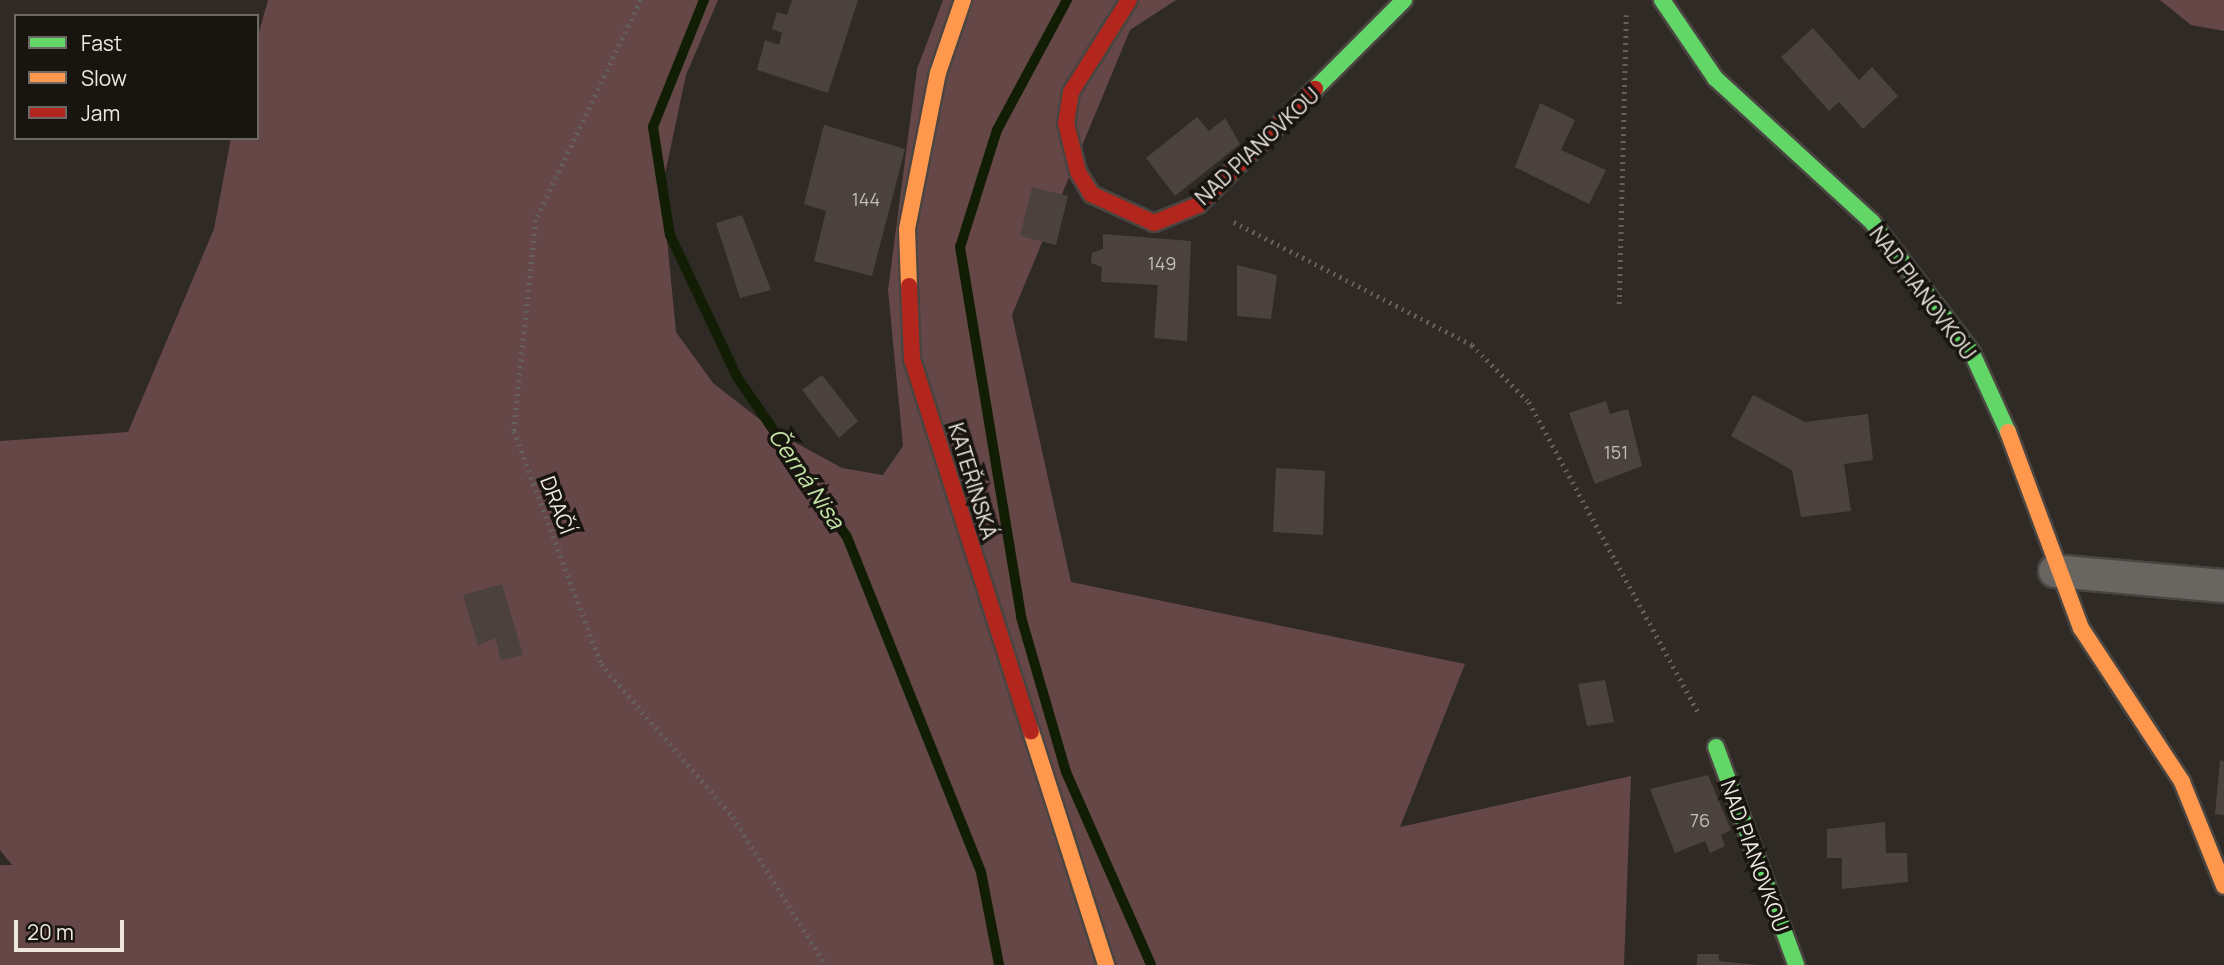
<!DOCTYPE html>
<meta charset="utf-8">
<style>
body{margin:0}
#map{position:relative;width:2224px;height:965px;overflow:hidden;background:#2f2a25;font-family:Manrope,sans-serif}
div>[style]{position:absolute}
.green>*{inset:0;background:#654748}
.stream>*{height:10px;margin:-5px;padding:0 5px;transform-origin:5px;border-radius:5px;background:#121e03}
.building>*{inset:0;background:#4c423d}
.path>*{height:4.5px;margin-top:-2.25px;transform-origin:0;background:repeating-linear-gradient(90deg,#65605c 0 2px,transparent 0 7px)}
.roads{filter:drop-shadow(2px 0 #4a4541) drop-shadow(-2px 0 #4a4541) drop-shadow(0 2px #4a4541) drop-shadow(0 -2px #4a4541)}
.street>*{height:32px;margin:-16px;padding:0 16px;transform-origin:16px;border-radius:16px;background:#696560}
.fast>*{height:16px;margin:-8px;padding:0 8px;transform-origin:8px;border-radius:8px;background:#63d668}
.slow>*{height:16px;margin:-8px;padding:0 8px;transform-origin:8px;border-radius:8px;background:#ff974d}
.jam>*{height:16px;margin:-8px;padding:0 8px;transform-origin:8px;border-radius:8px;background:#b3261e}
span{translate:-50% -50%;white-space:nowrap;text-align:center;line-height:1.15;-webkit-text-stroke:7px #18140f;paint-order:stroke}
.number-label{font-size:18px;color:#c5beb7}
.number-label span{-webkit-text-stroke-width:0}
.street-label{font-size:21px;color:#ede7e0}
.water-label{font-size:23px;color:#c3e2a6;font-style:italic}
.legend{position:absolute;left:14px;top:14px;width:245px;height:126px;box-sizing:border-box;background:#18140f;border:2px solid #6d6863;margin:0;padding:9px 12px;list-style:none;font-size:21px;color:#ede7e0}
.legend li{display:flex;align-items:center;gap:14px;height:35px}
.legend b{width:35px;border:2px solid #6d6863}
.scale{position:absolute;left:14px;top:920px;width:110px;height:32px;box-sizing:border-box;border:4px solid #ede7e0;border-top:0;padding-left:9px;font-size:21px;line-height:24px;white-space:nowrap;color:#ede7e0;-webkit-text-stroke:5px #18140f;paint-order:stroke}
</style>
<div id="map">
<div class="green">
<i style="clip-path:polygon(268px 0,718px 0,686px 75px,662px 188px,676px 332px,713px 383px,776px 432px,842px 468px,883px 475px,903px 446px,888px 290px,917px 69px,943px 0,1176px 0,1130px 30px,1012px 315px,1071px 582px,1465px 664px,1400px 827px,1631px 776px,1624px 965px,0 965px,0 865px,12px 865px,0 850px,0 441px,128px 432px,214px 229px,231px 138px,257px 138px,257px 39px)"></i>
<i style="clip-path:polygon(2160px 0,2224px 0,2224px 31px,2191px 25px)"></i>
</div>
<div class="stream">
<i style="left:704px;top:0;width:137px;rotate:111.9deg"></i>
<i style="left:653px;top:127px;width:109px;rotate:81.1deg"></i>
<i style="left:670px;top:235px;width:157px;rotate:64.7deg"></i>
<i style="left:737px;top:377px;width:194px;rotate:55.5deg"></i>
<i style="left:847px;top:537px;width:361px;rotate:68.2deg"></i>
<i style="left:981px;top:872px;width:95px;rotate:79deg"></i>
<i style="left:1067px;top:0;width:148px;rotate:118.3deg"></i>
<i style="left:997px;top:130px;width:123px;rotate:107.5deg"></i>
<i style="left:960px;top:247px;width:375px;rotate:80.6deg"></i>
<i style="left:1021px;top:617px;width:161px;rotate:73.8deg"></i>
<i style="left:1066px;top:772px;width:211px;rotate:66.2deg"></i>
</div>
<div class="building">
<i style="clip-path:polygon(792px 0,858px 0,828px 93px,757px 70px,765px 40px,779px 45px,782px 33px,772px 29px,777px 12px,787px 15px)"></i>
<i style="clip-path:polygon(1813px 28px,1859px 80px,1872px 67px,1898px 96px,1863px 129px,1839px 102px,1829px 111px,1781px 57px)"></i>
<i style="clip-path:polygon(1540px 103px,1575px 120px,1561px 150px,1606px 170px,1589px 204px,1515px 167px)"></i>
<i style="clip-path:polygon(1197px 117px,1209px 131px,1225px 118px,1240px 144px,1175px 196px,1146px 158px)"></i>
<i style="clip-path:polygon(824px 125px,905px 149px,872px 276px,814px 261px,826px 211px,804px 204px)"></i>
<i style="clip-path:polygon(1032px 187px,1068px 196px,1056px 245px,1020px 236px)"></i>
<i style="clip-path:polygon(742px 215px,771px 290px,740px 298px,716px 223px)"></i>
<i style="clip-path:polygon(1103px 234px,1191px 241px,1187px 341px,1154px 338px,1158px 285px,1101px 282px,1102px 267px,1091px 263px,1092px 253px,1103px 249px)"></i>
<i style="clip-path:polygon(1237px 265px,1277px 275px,1271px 319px,1237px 316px)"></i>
<i style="clip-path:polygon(822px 375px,858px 421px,839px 438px,802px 390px)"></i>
<i style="clip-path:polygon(1753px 395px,1805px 422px,1868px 414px,1873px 460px,1844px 464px,1851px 511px,1801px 517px,1792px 470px,1731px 436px)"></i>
<i style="clip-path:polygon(1606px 401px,1610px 414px,1628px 409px,1642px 466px,1595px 484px,1569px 413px)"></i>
<i style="clip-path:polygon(1276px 468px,1325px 471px,1323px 535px,1273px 532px)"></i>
<i style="clip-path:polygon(502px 584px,523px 655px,501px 660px,495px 638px,478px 646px,463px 595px)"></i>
<i style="clip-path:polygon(1605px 680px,1614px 722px,1587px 726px,1578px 684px)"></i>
<i style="clip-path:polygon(2220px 760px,2224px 761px,2224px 815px,2215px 814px)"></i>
<i style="clip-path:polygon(1708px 775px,1731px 830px,1721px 835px,1725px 846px,1710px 853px,1705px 841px,1675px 853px,1650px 789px)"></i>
<i style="clip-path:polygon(1885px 822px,1886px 853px,1907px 853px,1908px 882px,1842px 889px,1842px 858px,1827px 858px,1827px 829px)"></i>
<i style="clip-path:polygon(1697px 954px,1719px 954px,1719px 961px,1758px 965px,1697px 965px)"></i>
</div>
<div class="path">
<i style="left:641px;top:0;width:244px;rotate:115.5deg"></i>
<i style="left:536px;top:220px;width:212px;rotate:96deg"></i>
<i style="left:514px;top:431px;width:249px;rotate:69.5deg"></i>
<i style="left:601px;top:664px;width:202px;rotate:49.2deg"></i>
<i style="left:733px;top:817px;width:175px;rotate:57.9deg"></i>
<i style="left:1234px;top:222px;width:268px;rotate:27.3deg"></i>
<i style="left:1472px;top:345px;width:81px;rotate:45deg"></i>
<i style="left:1529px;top:402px;width:357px;rotate:61.4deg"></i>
<i style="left:1619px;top:304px;width:289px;rotate:-88.6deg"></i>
</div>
<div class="roads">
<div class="street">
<i style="left:2055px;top:571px;width:170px;rotate:5.1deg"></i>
</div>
<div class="fast">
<i style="left:1662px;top:0;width:94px;rotate:55.8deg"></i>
<i style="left:1715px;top:78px;width:213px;rotate:42.5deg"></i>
<i style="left:1872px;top:222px;width:165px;rotate:52.6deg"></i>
<i style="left:1972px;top:353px;width:87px;rotate:65.5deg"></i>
<i style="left:1315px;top:89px;width:126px;rotate:-45deg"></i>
<i style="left:1716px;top:747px;width:232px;rotate:69.8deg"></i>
</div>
<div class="slow">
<i style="left:909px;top:286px;width:57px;rotate:-92deg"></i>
<i style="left:907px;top:229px;width:159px;rotate:-78.8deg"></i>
<i style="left:938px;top:73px;width:77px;rotate:-71.1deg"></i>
<i style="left:2008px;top:432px;width:209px;rotate:69.6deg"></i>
<i style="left:2081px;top:628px;width:184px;rotate:56.7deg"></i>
<i style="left:2182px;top:782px;width:112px;rotate:68deg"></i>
<i style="left:1031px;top:731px;width:246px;rotate:72.2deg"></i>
</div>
<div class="jam">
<i style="left:1129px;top:0;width:109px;rotate:122.2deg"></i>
<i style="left:1071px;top:92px;width:31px;rotate:99deg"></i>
<i style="left:1066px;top:123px;width:50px;rotate:76.2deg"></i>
<i style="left:1078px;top:172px;width:26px;rotate:59deg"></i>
<i style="left:1091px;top:194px;width:69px;rotate:24.7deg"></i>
<i style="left:1154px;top:223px;width:48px;rotate:-22.2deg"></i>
<i style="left:1198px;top:205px;width:165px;rotate:-44.8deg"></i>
<i style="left:909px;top:286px;width:73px;rotate:87.6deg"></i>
<i style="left:912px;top:359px;width:391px;rotate:72.3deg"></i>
</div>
</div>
<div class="number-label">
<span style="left:866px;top:199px">144</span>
<span style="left:1162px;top:263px">149</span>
<span style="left:1616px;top:452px">151</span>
<span style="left:1700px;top:820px">76</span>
</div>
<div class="street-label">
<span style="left:1257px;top:146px;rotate:-43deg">NAD PIANOVKOU</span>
<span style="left:1923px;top:293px;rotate:53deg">NAD PIANOVKOU</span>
<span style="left:973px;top:481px;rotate:73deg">KATEŘINSKÁ</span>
<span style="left:558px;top:505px;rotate:69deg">DRAČÍ</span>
<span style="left:1755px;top:856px;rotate:70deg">NAD PIANOVKOU</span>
</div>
<div class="water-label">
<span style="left:807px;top:478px;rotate:56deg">Černá Nisa</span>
</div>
<ul class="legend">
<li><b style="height:9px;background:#63d668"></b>Fast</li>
<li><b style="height:9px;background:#ff974d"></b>Slow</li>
<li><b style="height:9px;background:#b3261e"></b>Jam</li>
</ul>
<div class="scale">20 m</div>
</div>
